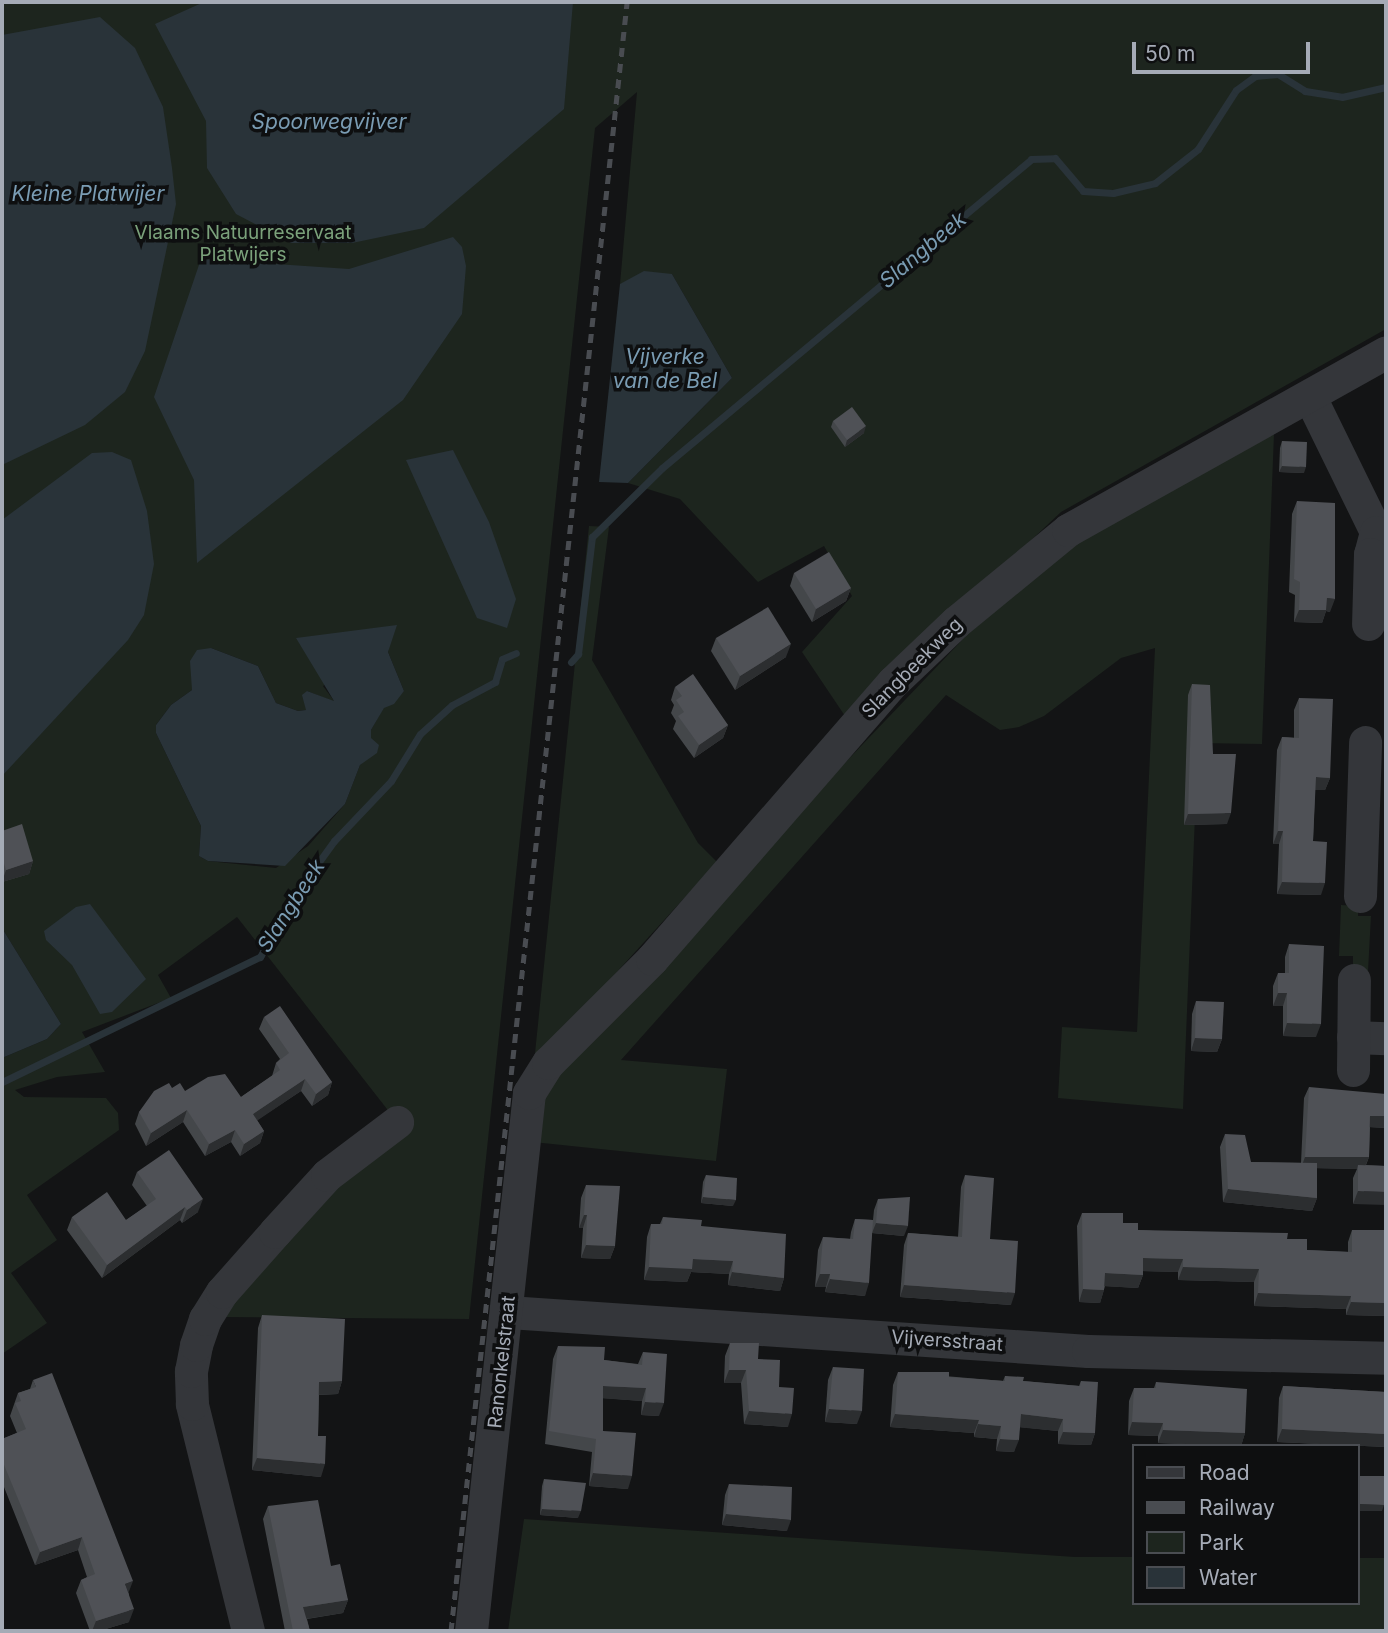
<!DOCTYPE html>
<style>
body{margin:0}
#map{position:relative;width:1388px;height:1633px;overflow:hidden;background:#131415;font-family:Inter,sans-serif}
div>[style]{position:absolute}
.green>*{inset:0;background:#1d251e}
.water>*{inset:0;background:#293339}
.stream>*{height:7px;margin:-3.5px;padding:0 3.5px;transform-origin:3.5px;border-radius:3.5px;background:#293339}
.minor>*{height:33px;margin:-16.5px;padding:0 16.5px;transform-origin:16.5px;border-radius:16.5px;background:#34363a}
.rail>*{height:5px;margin-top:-2.5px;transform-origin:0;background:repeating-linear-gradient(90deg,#494c51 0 9px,transparent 0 16px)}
.wall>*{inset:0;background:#44474a}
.shaded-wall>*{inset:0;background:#2c2e30}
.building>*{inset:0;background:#4f5156}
span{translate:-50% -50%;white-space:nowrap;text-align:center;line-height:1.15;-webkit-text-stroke:7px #0e0f10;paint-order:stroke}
.park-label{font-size:19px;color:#7ba27b}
.street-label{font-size:19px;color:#a5abb6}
.water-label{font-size:21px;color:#7a9cb3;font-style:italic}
.frame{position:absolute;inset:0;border:4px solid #a5abb6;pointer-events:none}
.legend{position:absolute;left:1132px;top:1444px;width:228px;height:161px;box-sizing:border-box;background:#0e0f10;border:2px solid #4a4d52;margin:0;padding:9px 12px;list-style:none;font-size:21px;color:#a5abb6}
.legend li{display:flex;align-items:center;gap:14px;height:35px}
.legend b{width:35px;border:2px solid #4a4d52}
.scale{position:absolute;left:1132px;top:42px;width:178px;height:32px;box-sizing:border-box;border:4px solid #a5abb6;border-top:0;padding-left:9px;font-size:21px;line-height:24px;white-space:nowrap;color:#a5abb6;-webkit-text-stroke:5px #0e0f10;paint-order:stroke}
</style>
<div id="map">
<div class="green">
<i style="clip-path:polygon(evenodd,2px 2px,1386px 2px,1386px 329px,1061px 512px,845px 716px,802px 652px,852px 596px,824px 546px,758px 582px,680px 499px,628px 483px,732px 378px,672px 274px,620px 284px,637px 92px,595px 128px,469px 1319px,220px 1317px,322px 1196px,401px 1127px,237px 917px,158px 975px,171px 998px,82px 1032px,105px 1072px,57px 1077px,15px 1090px,24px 1097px,106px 1098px,118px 1113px,119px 1130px,27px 1195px,57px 1240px,11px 1273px,47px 1323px,2px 1354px,2px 1058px,47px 1039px,61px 1024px,2px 928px,2px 2px,390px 640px,388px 652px,404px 691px,384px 707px,371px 730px,367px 757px,360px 765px,345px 804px,308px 846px,276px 868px,208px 861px,199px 856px,201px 826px,156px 733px,156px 725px,171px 705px,192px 690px,211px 648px,258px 666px,276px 703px,298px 711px,306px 710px,307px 691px,335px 702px,323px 686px,390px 640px)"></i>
<i style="clip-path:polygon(1274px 434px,1262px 744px,1198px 743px,1183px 1109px,1058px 1098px,1062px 1027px,1137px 1032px,1155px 648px,1121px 658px,1044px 716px,1019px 727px,1000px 730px,946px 695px,621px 1060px,727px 1069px,716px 1161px,533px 1142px,541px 1099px,592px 1028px,967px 635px,1074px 544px)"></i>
<i style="clip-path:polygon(589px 526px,609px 527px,592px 660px,698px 843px,717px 862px,534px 1063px)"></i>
<i style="clip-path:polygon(1341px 905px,1358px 906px,1358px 916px,1371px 916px,1368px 971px,1353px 971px,1353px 956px,1339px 956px)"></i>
<i style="clip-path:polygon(524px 1519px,1075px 1557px,1134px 1557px,1134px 1603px,1358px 1603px,1358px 1558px,1386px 1558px,1386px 1631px,508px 1631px)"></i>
</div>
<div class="water">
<i style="clip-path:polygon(204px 2px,573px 2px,564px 109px,424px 228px,352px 243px,291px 243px,236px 214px,207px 168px,206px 121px,155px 24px)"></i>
<i style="clip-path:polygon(100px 17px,135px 48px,163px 107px,172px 168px,176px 204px,145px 351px,125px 392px,85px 425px,2px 465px,2px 35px)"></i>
<i style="clip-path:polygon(453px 237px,462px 247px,466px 266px,462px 314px,403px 400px,197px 563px,194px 480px,154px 397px,201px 259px,349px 269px)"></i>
<i style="clip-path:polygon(644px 271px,672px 274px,732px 378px,628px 483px,599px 482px,620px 284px)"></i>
<i style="clip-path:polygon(453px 450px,489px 522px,516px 599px,507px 628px,477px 618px,406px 460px)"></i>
<i style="clip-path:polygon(112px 452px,131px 460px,147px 511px,154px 564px,144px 615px,128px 640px,2px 776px,2px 520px,92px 453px)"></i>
<i style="clip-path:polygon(397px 625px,388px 652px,404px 691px,394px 704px,384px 708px,371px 730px,371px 738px,379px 745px,377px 753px,360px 765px,345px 804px,285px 866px,208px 861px,199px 856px,201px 826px,156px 733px,156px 725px,171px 705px,192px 690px,190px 661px,197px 650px,211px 648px,258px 666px,276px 703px,298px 711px,306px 710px,302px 695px,307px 691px,334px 701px,296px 638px)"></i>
<i style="clip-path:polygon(90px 904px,146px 979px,112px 1012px,100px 1014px,72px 965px,46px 940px,44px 931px,76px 907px)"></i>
<i style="clip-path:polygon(2px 928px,61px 1024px,47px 1039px,2px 1058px)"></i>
</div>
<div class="stream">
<i style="left:571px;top:662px;width:11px;rotate:-49deg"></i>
<i style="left:578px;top:654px;width:118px;rotate:-83.2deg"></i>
<i style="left:592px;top:537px;width:98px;rotate:-44.6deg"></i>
<i style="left:662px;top:468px;width:481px;rotate:-39.9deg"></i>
<i style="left:1031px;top:159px;width:24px;rotate:-2deg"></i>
<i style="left:1055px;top:158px;width:43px;rotate:49.7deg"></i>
<i style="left:1083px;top:191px;width:30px;rotate:4deg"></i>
<i style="left:1113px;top:193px;width:43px;rotate:-13.4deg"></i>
<i style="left:1155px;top:183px;width:55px;rotate:-38.3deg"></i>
<i style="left:1198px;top:149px;width:70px;rotate:-57.2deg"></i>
<i style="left:1236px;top:90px;width:24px;rotate:-36deg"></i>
<i style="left:1255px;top:76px;width:23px;rotate:-5deg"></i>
<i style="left:1278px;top:74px;width:32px;rotate:32deg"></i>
<i style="left:1305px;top:91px;width:37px;rotate:9deg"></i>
<i style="left:1342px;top:97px;width:45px;rotate:-12.8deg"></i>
<i style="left:2px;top:1082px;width:287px;rotate:-25.9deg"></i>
<i style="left:260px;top:957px;width:66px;rotate:-61.1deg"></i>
<i style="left:292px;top:899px;width:72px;rotate:-54.1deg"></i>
<i style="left:334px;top:841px;width:83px;rotate:-46.5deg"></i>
<i style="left:391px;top:781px;width:55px;rotate:-58.3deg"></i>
<i style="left:420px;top:734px;width:43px;rotate:-42.2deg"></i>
<i style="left:452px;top:705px;width:49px;rotate:-28.1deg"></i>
<i style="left:495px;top:682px;width:24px;rotate:-73deg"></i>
<i style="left:502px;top:659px;width:15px;rotate:-23deg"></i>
</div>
<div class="minor">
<i style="left:1310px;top:397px;width:150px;rotate:63.9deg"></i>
<i style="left:1376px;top:532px;width:23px;rotate:105deg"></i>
<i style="left:1370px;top:554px;width:70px;rotate:91.6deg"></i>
<i style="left:1360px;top:896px;width:154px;rotate:-88.1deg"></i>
<i style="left:1353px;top:1037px;width:33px;rotate:2deg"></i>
<i style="left:1353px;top:1070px;width:90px;rotate:-89.4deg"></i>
<i style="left:508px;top:1312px;width:581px;rotate:3.85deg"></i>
<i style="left:1088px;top:1351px;width:298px;rotate:1.3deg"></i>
<i style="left:248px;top:1631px;width:234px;rotate:-103.9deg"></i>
<i style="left:192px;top:1404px;width:33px;rotate:-92deg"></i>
<i style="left:191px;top:1371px;width:26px;rotate:-79deg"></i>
<i style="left:196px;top:1345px;width:28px;rotate:-71deg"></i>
<i style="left:205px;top:1319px;width:32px;rotate:-58deg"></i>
<i style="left:222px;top:1292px;width:80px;rotate:-48.5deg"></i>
<i style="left:275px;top:1232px;width:77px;rotate:-47.6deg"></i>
<i style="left:327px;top:1175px;width:88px;rotate:-37.1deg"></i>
<i style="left:471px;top:1631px;width:541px;rotate:-83.85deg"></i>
<i style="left:529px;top:1093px;width:36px;rotate:-58deg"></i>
<i style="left:548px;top:1063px;width:147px;rotate:-45deg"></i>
<i style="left:652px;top:959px;width:367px;rotate:-49deg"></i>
<i style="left:893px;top:682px;width:87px;rotate:-43.6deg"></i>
<i style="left:956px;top:622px;width:145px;rotate:-39.4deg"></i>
<i style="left:1068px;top:530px;width:364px;rotate:-29.2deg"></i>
</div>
<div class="rail">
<i style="left:451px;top:1631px;width:1638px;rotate:-83.83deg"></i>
</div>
<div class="wall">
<i style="clip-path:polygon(833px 421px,864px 433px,845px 447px,831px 427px)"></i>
<i style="clip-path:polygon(1282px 441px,1304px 473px,1279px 472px,1280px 448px)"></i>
<i style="clip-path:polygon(1297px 501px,1330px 612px,1326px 611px,1322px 623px,1294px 622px,1295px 595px,1289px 592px,1292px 514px)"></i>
<i style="clip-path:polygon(794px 573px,851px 588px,846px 601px,812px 622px,790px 586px)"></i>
<i style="clip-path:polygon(716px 638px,786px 657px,735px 690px,711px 651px)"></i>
<i style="clip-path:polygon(1192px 684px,1213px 754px,1227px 824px,1184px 825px,1188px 695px)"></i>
<i style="clip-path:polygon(675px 687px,728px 725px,723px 738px,694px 758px,673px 729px,676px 721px,671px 713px,674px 705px,671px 700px)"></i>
<i style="clip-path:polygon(1299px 698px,1330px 778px,1325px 790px,1315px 790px,1313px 841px,1321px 895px,1277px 894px,1279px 844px,1273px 844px,1277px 750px,1282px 737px,1294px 738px,1294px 710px)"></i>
<i style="clip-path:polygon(2px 831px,33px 861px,29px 874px,2px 882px)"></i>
<i style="clip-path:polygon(1289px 944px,1316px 1037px,1283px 1036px,1283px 1006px,1273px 1006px,1273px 986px,1278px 973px,1285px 973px,1285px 957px)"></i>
<i style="clip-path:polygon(1196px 1001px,1222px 1039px,1217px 1052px,1191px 1051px,1192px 1014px)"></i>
<i style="clip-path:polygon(264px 1017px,332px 1082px,328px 1095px,312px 1106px,301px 1091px,257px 1120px,264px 1131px,260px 1143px,240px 1156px,231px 1142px,205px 1156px,183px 1122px,146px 1146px,135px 1124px,139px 1112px,172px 1088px,185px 1091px,241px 1097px,272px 1076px,276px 1063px,280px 1059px,259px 1029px)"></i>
<i style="clip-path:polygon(1309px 1087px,1386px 1128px,1370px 1127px,1369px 1157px,1366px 1165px,1386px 1166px,1353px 1204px,1353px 1178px,1357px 1169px,1317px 1168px,1317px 1198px,1312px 1211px,1223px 1202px,1220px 1147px,1225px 1134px,1251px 1162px,1301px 1163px,1304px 1098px)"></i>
<i style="clip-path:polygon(137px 1172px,198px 1212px,182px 1223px,180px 1220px,102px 1278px,67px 1230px,72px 1217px,126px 1220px,147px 1206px,132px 1185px)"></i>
<i style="clip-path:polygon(706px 1175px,733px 1206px,701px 1203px,703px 1182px)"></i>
<i style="clip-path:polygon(965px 1175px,990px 1239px,1011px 1305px,900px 1297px,904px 1245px,908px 1233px,958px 1237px,961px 1187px)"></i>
<i style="clip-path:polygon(586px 1185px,615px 1246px,610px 1259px,581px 1258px,583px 1228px,579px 1228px,581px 1198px)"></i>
<i style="clip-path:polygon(878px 1199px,904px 1236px,872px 1233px,865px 1296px,825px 1292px,826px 1287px,815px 1287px,818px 1250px,823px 1237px,850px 1239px,851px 1232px,855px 1219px,873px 1220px,874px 1210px)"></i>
<i style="clip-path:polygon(1082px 1213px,1123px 1223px,1138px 1230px,1287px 1239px,1307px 1250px,1348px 1252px,1348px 1242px,1352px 1230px,1386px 1230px,1386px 1316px,1346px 1315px,1346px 1309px,1254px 1306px,1254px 1282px,1178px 1280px,1178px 1272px,1143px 1271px,1143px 1275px,1138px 1288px,1105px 1286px,1100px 1303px,1079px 1302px,1077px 1226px)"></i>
<i style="clip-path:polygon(663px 1217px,701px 1226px,784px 1278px,780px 1291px,728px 1285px,729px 1274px,691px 1272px,687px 1282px,644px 1280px,647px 1237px,651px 1224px,660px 1224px)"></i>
<i style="clip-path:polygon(262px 1315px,342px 1381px,338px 1394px,319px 1395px,318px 1436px,321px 1477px,252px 1470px,258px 1328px)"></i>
<i style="clip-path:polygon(730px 1343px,758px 1359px,779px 1387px,788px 1427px,744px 1424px,741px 1383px,724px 1383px,725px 1356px)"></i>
<i style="clip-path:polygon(558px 1346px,604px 1360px,638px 1364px,643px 1352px,659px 1416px,641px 1415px,642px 1401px,603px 1398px,603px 1431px,628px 1489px,589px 1486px,592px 1452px,545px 1444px,553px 1359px)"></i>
<i style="clip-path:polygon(833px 1367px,857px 1424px,825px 1422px,828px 1380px)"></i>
<i style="clip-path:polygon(898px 1372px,1003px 1381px,1005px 1376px,1023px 1381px,1079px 1386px,1081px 1381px,1095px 1433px,1091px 1445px,1058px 1444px,1058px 1431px,1020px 1427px,1014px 1452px,996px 1451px,997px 1439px,974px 1437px,974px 1433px,890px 1427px,893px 1385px)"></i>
<i style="clip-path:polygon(33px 1380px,129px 1594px,129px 1622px,99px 1631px,90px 1631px,76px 1593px,81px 1580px,87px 1577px,78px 1550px,35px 1565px,2px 1482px,2px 1439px,17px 1433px,10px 1416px,18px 1393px,30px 1389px)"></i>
<i style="clip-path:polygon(1156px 1382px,1245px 1433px,1241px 1446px,1158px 1443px,1158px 1436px,1128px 1435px,1129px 1401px,1134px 1388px,1154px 1388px)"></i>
<i style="clip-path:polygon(1283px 1386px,1386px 1392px,1386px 1447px,1277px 1442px,1279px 1398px)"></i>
<i style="clip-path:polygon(544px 1479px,578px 1518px,540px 1515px,542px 1486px)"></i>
<i style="clip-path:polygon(729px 1484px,787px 1531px,722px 1525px,725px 1495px)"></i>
<i style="clip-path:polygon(268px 1506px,331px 1566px,348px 1600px,343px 1613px,307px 1619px,310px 1631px,285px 1631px,263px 1519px)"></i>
</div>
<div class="shaded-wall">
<i style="clip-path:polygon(866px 426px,864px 433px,845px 447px,847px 440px)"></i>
<i style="clip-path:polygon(1282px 466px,1306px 467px,1304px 473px,1279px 472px)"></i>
<i style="clip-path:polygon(851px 588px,846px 601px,812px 622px,816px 609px)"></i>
<i style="clip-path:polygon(1327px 598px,1335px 599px,1330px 612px,1326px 611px,1322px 623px,1294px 622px,1299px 610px)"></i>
<i style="clip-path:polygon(791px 644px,786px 657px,735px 690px,740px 676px)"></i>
<i style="clip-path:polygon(728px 725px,723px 738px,694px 758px,699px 745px)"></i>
<i style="clip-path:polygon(1316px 777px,1330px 778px,1325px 790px,1311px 790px)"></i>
<i style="clip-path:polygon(1231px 813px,1227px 824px,1184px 825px,1188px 814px)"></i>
<i style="clip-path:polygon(1278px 831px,1283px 831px,1279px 844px,1273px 844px)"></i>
<i style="clip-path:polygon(33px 861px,29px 874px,2px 882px,6px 870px)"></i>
<i style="clip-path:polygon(1282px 882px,1325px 883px,1321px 895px,1277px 894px)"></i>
<i style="clip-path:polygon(1278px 993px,1287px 993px,1283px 1006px,1273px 1006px)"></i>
<i style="clip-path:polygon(1287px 1023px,1321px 1024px,1316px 1037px,1283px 1036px)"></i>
<i style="clip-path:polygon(1195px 1038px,1222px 1039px,1217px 1052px,1191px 1051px)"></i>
<i style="clip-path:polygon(305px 1079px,301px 1091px,249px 1126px,253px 1114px)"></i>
<i style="clip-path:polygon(332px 1082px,328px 1095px,312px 1106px,316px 1094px)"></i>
<i style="clip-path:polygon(187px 1110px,183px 1122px,146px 1146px,151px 1133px)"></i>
<i style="clip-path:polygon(1370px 1116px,1386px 1116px,1386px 1128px,1366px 1127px)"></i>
<i style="clip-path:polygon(235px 1130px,231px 1142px,205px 1156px,209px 1144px)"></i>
<i style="clip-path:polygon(264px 1131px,260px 1143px,240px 1156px,244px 1144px)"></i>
<i style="clip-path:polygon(1305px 1157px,1369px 1157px,1364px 1169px,1358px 1165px,1357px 1169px,1301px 1168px)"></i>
<i style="clip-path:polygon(1228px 1189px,1317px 1198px,1312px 1211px,1223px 1202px)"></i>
<i style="clip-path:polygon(1358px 1191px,1386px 1192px,1386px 1205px,1353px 1204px)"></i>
<i style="clip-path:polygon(703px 1197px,736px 1200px,733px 1206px,701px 1203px)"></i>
<i style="clip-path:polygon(203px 1199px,198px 1212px,182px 1223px,187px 1210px)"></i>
<i style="clip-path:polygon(185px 1207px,180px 1220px,102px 1278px,107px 1265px)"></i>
<i style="clip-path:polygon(584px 1215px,587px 1215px,583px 1228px,579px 1228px)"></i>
<i style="clip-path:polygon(876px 1223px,908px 1226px,904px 1236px,872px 1233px)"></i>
<i style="clip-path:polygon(586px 1245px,615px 1246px,610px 1259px,581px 1258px)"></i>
<i style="clip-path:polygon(1143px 1258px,1183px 1259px,1178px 1272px,1138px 1271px)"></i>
<i style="clip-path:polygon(693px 1259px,733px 1261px,729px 1274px,691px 1272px,687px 1282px,644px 1280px,649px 1267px)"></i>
<i style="clip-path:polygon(1183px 1267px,1259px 1269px,1254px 1282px,1178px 1280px)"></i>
<i style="clip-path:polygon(732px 1272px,784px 1278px,780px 1291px,728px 1285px)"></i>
<i style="clip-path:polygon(1105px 1273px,1143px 1275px,1138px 1288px,1101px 1286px)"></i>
<i style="clip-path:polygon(820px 1274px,830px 1274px,826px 1287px,815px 1287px)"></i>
<i style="clip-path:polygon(830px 1279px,869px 1283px,865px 1296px,825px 1292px)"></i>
<i style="clip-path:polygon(904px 1285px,1015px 1293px,1011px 1305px,900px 1297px)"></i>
<i style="clip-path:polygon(1083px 1289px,1104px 1290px,1100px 1303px,1079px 1302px)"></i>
<i style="clip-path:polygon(1258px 1293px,1351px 1296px,1346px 1309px,1254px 1306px)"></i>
<i style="clip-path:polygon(1351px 1302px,1386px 1303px,1386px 1316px,1346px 1315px)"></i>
<i style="clip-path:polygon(729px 1370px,746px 1370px,741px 1383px,724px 1383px)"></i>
<i style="clip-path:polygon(342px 1381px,338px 1394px,315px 1395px,319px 1382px)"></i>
<i style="clip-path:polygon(603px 1386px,646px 1388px,642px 1401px,598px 1398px)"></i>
<i style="clip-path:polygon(645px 1402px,664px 1403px,659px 1416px,641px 1415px)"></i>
<i style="clip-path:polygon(829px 1409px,862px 1411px,857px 1424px,825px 1422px)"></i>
<i style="clip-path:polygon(749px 1411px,792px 1414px,788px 1427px,744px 1424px)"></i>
<i style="clip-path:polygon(895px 1414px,979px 1420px,974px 1433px,890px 1427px)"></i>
<i style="clip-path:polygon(1021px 1414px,1063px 1419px,1058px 1431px,1016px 1427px)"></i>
<i style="clip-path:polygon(1132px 1422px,1163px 1423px,1158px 1436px,1128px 1435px)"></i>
<i style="clip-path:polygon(978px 1424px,1001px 1426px,997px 1439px,974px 1437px)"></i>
<i style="clip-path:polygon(1282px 1429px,1386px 1434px,1386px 1447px,1277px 1442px)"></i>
<i style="clip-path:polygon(1163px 1430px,1245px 1433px,1241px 1446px,1158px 1443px)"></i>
<i style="clip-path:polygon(1063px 1432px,1095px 1433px,1091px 1445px,1058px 1444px)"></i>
<i style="clip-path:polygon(1000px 1439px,1019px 1440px,1014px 1452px,996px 1451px)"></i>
<i style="clip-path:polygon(257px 1458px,325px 1464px,321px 1477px,252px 1470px)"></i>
<i style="clip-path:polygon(593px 1473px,632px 1476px,628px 1489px,589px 1486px)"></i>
<i style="clip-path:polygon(1358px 1504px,1384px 1505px,1382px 1511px,1358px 1511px)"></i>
<i style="clip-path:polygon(542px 1509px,581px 1511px,578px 1518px,540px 1515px)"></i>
<i style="clip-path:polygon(726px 1514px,791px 1520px,787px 1531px,722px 1525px)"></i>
<i style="clip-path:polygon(82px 1537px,78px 1550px,35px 1565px,40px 1552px)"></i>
<i style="clip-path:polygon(133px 1581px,128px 1594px,125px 1584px)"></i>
<i style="clip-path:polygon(348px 1600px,343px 1613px,299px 1620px,303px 1607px)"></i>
<i style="clip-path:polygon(134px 1609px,129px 1622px,99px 1631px,92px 1631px,96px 1621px)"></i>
</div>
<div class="building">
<i style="clip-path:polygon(852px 407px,866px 426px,847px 440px,833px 421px)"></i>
<i style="clip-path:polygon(1282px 441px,1307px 442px,1306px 467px,1282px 466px)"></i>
<i style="clip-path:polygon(1297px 501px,1335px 503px,1335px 599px,1327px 598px,1326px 610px,1299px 610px,1300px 582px,1294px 579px)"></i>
<i style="clip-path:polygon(829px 552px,851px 588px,816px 609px,794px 573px)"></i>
<i style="clip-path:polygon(768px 607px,791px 644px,740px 676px,716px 638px)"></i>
<i style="clip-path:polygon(693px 674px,728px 725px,699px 745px,678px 716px,684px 712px,676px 700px,682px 696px,675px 687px)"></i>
<i style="clip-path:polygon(1192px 684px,1210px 685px,1213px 754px,1236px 754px,1231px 813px,1188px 814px)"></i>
<i style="clip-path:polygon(1299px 698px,1333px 699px,1330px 778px,1316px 777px,1313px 841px,1327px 842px,1325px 883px,1282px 882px,1283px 831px,1278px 831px,1282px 737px,1299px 738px)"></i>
<i style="clip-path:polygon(22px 824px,33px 861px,6px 870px,2px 857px,2px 831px)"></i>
<i style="clip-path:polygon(1289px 944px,1324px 946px,1321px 1024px,1287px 1023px,1287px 993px,1278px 993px,1278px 973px,1289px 973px)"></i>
<i style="clip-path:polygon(1196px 1001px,1224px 1002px,1222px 1039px,1195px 1038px)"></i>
<i style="clip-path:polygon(280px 1006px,332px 1082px,316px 1094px,305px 1079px,253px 1114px,264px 1131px,244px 1144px,235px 1130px,209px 1144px,187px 1110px,151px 1133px,139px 1112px,154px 1091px,169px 1083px,172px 1088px,180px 1083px,185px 1091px,208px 1077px,225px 1074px,241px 1097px,280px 1070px,276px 1063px,289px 1053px,264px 1017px)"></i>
<i style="clip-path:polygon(1309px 1087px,1386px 1094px,1386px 1116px,1370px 1116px,1369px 1157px,1305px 1157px)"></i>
<i style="clip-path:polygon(1225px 1134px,1245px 1135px,1251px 1162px,1317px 1163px,1317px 1198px,1228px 1189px)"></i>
<i style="clip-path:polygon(169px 1150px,203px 1199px,187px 1210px,185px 1207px,107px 1265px,72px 1217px,107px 1192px,126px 1220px,156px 1199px,137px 1172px)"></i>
<i style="clip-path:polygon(1358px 1165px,1386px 1166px,1386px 1192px,1358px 1191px)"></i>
<i style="clip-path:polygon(706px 1175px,737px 1178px,736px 1200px,703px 1197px)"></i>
<i style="clip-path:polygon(965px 1175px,994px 1178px,990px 1239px,1018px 1241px,1015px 1293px,904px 1285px,908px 1233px,962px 1237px)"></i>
<i style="clip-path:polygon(586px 1185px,620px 1186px,615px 1246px,586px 1245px,587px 1215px,584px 1215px)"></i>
<i style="clip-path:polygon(910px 1197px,908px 1226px,876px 1223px,878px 1199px)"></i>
<i style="clip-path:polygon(1082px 1213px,1123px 1213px,1123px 1223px,1138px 1223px,1138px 1230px,1288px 1233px,1287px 1239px,1307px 1239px,1307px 1250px,1352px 1252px,1352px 1230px,1386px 1230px,1386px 1303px,1351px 1302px,1351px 1296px,1258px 1293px,1259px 1269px,1183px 1267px,1183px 1259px,1143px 1258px,1143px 1275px,1105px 1273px,1104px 1290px,1083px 1289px)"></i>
<i style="clip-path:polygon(663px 1217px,702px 1220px,701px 1226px,786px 1234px,784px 1278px,732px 1272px,733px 1261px,693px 1259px,692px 1269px,649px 1267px,651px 1224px,662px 1224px)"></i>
<i style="clip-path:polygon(855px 1219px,873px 1220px,869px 1283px,830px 1279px,830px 1274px,820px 1274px,823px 1237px,853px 1239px)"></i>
<i style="clip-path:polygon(262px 1315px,345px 1319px,342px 1381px,319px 1382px,318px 1436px,326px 1436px,325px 1464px,257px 1458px)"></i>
<i style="clip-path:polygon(730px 1343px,759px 1343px,758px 1359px,780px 1360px,779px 1387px,794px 1388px,792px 1414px,749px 1411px,746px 1370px,729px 1370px)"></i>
<i style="clip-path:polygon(558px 1346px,605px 1347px,604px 1360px,642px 1365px,643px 1352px,667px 1354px,664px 1403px,645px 1402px,646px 1388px,603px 1386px,603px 1431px,636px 1433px,632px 1476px,593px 1473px,596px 1439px,549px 1431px)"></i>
<i style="clip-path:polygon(833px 1367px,864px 1369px,862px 1411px,829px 1409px)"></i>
<i style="clip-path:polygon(898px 1372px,949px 1372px,949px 1377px,1005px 1381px,1005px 1376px,1024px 1377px,1023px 1381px,1080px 1386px,1081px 1381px,1098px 1382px,1095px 1433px,1063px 1432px,1063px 1419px,1021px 1414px,1019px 1440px,1000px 1439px,1001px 1426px,978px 1424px,979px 1420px,895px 1414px)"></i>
<i style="clip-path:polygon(52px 1373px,133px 1581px,125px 1584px,134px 1609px,96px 1621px,81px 1580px,95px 1574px,82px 1537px,40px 1552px,2px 1460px,2px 1439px,26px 1429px,15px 1403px,21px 1401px,18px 1393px,36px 1387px,33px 1380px)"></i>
<i style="clip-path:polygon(1156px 1382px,1247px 1389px,1245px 1433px,1163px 1430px,1163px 1423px,1132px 1422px,1134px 1388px,1156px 1388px)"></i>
<i style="clip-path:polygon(1283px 1386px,1386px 1392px,1386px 1434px,1282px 1429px)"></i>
<i style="clip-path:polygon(1358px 1476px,1385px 1476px,1384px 1505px,1358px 1504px)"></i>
<i style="clip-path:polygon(544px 1479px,586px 1483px,581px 1511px,542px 1509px)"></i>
<i style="clip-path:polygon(729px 1484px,792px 1487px,791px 1520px,726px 1514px)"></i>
<i style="clip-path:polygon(318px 1500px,331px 1566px,340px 1564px,348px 1600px,303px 1607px,310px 1631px,293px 1631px,268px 1506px)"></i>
</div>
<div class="park-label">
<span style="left:243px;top:244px">Vlaams Natuurreservaat<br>Platwijers</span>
</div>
<div class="street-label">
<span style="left:912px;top:668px;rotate:-45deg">Slangbeekweg</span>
<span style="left:947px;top:1341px;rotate:4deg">Vijversstraat</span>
<span style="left:502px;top:1362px;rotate:-84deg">Ranonkelstraat</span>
</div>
<div class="water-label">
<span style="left:329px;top:122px">Spoorwegvijver</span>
<span style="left:88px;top:194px">Kleine Platwijer</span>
<span style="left:923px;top:250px;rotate:-40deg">Slangbeek</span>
<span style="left:665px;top:369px">Vijverke<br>van de Bel</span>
<span style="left:291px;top:906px;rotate:-57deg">Slangbeek</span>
</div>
<div class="frame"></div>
<ul class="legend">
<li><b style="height:9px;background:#34363a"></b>Road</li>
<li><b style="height:9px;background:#494c51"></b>Railway</li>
<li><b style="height:19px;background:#1d251e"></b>Park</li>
<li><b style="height:19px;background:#293339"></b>Water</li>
</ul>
<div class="scale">50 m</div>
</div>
